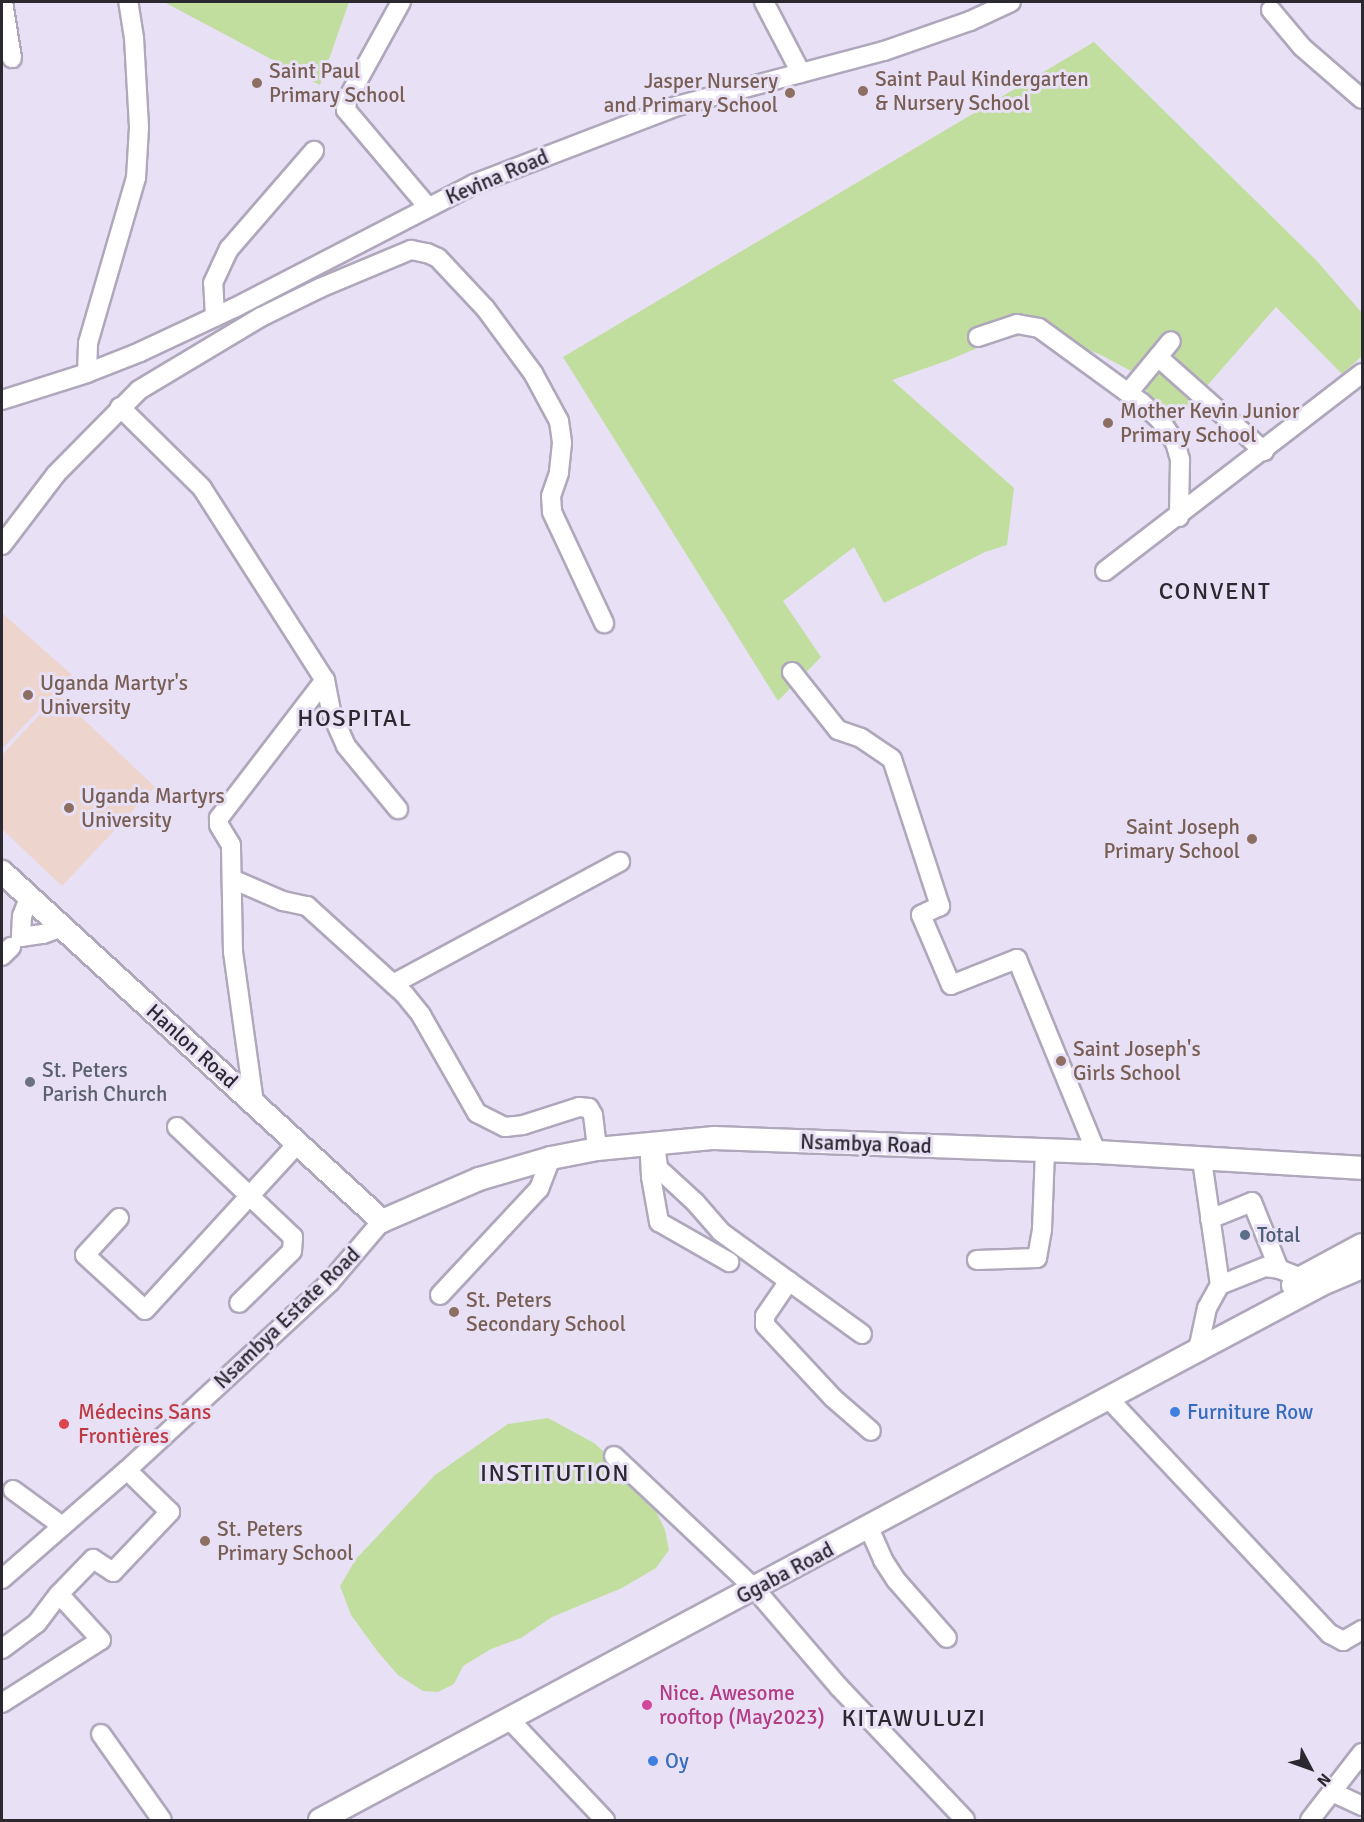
<!DOCTYPE html>
<meta charset="utf-8">
<style>
body{margin:0}
#map{position:relative;width:1364px;height:1822px;overflow:hidden;background:#e8e0f5;font-family:Signika,sans-serif}
div>[style]{position:absolute}
.education>*{inset:0;background:#edd4cd}
.green>*{inset:0;background:#c1de9f}
.roads{filter:drop-shadow(2px 0 #afa7bb) drop-shadow(-2px 0 #afa7bb) drop-shadow(0 2px #afa7bb) drop-shadow(0 -2px #afa7bb)}
.minor>*{height:18px;margin:-9px;padding:0 9px;transform-origin:9px;border-radius:9px;background:#fff}
.major>*{height:22px;margin:-11px;padding:0 11px;transform-origin:11px;border-radius:11px;background:#fff}
.dots>*{width:16px;height:16px;translate:-50% -50%;box-sizing:border-box;border:3px solid #e8e0f5;border-radius:50%}
span{translate:-50% -50%;white-space:nowrap;text-align:center;line-height:1.15;-webkit-text-stroke:6px #e8e0f5;paint-order:stroke}
.education-label{font-size:21px;color:#785e54}
.left{translate:0 -50%;text-align:left}
.right{translate:-100% -50%;text-align:right}
.street-label{font-size:21px;color:#2b2830}
.worship-label{font-size:21px;color:#5b616d}
.service-label{font-size:21px;color:#4e5e75}
.health-label{font-size:21px;color:#be3a42}
.shop-label{font-size:21px;color:#366cbe}
.hotel-label{font-size:21px;color:#b23c85}
.quarter-label{font-size:24px;color:#2b2830;letter-spacing:1.5px}
.frame{position:absolute;inset:0;border:3px solid #2b2830;pointer-events:none}
.north{position:absolute;left:1280px;top:1738px;width:60px;height:60px;-webkit-text-stroke:4px #e8e0f5;paint-order:stroke;rotate:131deg;font-size:16px;font-weight:700;line-height:24px;text-align:center;color:#2b2830}
.north::after{content:'';display:block;margin:auto;width:21px;height:27px;background:#2b2830;clip-path:polygon(50% 0,100% 100%,50% 72%,0 100%)}
</style>
<div id="map">
<div class="education">
<i style="clip-path:polygon(2px 613px,72px 675px,2px 749px)"></i>
<i style="clip-path:polygon(58px 695px,155px 787px,62px 886px,2px 829px,2px 755px)"></i>
</div>
<div class="green">
<i style="clip-path:polygon(164px 2px,349px 2px,320px 85px)"></i>
<i style="clip-path:polygon(1094px 42px,1316px 260px,1362px 313px,1362px 356px,1342px 374px,1276px 307px,1171px 427px,1135px 373px,1099px 354px,1045px 334px,1001px 338px,949px 360px,892px 380px,1014px 488px,1007px 545px,985px 552px,884px 603px,854px 547px,783px 601px,821px 657px,778px 701px,563px 357px)"></i>
<i style="clip-path:polygon(548px 1418px,594px 1443px,645px 1488px,665px 1530px,669px 1550px,656px 1568px,622px 1588px,552px 1617px,521px 1638px,491px 1649px,463px 1666px,454px 1684px,438px 1692px,423px 1691px,398px 1675px,378px 1652px,351px 1615px,340px 1586px,356px 1559px,435px 1475px,508px 1424px)"></i>
</div>
<div class="roads">
<div class="minor">
<i style="left:3px;top:2px;width:57px;rotate:80.9deg"></i>
<i style="left:401px;top:2px;width:112px;rotate:118.9deg"></i>
<i style="left:347px;top:100px;width:10px;rotate:96deg"></i>
<i style="left:346px;top:110px;width:127px;rotate:49.8deg"></i>
<i style="left:764px;top:2px;width:80px;rotate:62.5deg"></i>
<i style="left:1271px;top:10px;width:48px;rotate:50deg"></i>
<i style="left:1302px;top:47px;width:79px;rotate:40.9deg"></i>
<i style="left:215px;top:317px;width:34px;rotate:-93deg"></i>
<i style="left:213px;top:283px;width:38px;rotate:-65deg"></i>
<i style="left:229px;top:249px;width:130px;rotate:-49.1deg"></i>
<i style="left:978px;top:337px;width:41px;rotate:-18.4deg"></i>
<i style="left:1017px;top:324px;width:22px;rotate:10deg"></i>
<i style="left:1039px;top:328px;width:127px;rotate:36.1deg"></i>
<i style="left:1142px;top:403px;width:25px;rotate:43deg"></i>
<i style="left:1160px;top:420px;width:27px;rotate:56deg"></i>
<i style="left:1175px;top:442px;width:19px;rotate:74deg"></i>
<i style="left:1180px;top:460px;width:57px;rotate:91deg"></i>
<i style="left:1158px;top:357px;width:142px;rotate:41.6deg"></i>
<i style="left:87px;top:373px;width:30px;rotate:-88deg"></i>
<i style="left:88px;top:343px;width:172px;rotate:-73.8deg"></i>
<i style="left:136px;top:178px;width:51px;rotate:-86.6deg"></i>
<i style="left:139px;top:127px;width:89px;rotate:-93.2deg"></i>
<i style="left:134px;top:38px;width:36px;rotate:-99deg"></i>
<i style="left:1128px;top:393px;width:67px;rotate:-50.4deg"></i>
<i style="left:2px;top:400px;width:89px;rotate:-17.6deg"></i>
<i style="left:87px;top:373px;width:57px;rotate:-21.6deg"></i>
<i style="left:140px;top:352px;width:104px;rotate:-25.1deg"></i>
<i style="left:234px;top:308px;width:270px;rotate:-27.3deg"></i>
<i style="left:474px;top:184px;width:217px;rotate:-21deg"></i>
<i style="left:677px;top:106px;width:214px;rotate:-14.9deg"></i>
<i style="left:884px;top:51px;width:91px;rotate:-19.2deg"></i>
<i style="left:970px;top:21px;width:45px;rotate:-24.9deg"></i>
<i style="left:120px;top:407px;width:115px;rotate:44.6deg"></i>
<i style="left:202px;top:488px;width:228px;rotate:57.4deg"></i>
<i style="left:325px;top:680px;width:33px;rotate:79deg"></i>
<i style="left:331px;top:712px;width:37px;rotate:66deg"></i>
<i style="left:346px;top:746px;width:82px;rotate:50.5deg"></i>
<i style="left:2px;top:545px;width:89px;rotate:-52.7deg"></i>
<i style="left:56px;top:474px;width:118px;rotate:-45.3deg"></i>
<i style="left:139px;top:390px;width:142px;rotate:-30.9deg"></i>
<i style="left:261px;top:317px;width:66px;rotate:-26.2deg"></i>
<i style="left:320px;top:288px;width:99px;rotate:-22.7deg"></i>
<i style="left:411px;top:250px;width:16px;rotate:11deg"></i>
<i style="left:427px;top:253px;width:12px;rotate:24deg"></i>
<i style="left:438px;top:258px;width:69px;rotate:46.8deg"></i>
<i style="left:485px;top:308px;width:81px;rotate:53.6deg"></i>
<i style="left:533px;top:373px;width:55px;rotate:61.6deg"></i>
<i style="left:559px;top:421px;width:22px;rotate:82deg"></i>
<i style="left:562px;top:443px;width:30px;rotate:96deg"></i>
<i style="left:559px;top:473px;width:24px;rotate:109deg"></i>
<i style="left:551px;top:496px;width:16px;rotate:86deg"></i>
<i style="left:552px;top:512px;width:123px;rotate:64.9deg"></i>
<i style="left:1105px;top:571px;width:324px;rotate:-37.6deg"></i>
<i style="left:792px;top:672px;width:74px;rotate:51.6deg"></i>
<i style="left:838px;top:730px;width:24px;rotate:19deg"></i>
<i style="left:861px;top:738px;width:37px;rotate:34deg"></i>
<i style="left:892px;top:759px;width:155px;rotate:71.9deg"></i>
<i style="left:940px;top:906px;width:21px;rotate:155deg"></i>
<i style="left:921px;top:915px;width:76px;rotate:66.8deg"></i>
<i style="left:951px;top:985px;width:71px;rotate:-21.5deg"></i>
<i style="left:1017px;top:959px;width:209px;rotate:67.7deg"></i>
<i style="left:232px;top:879px;width:56px;rotate:23.3deg"></i>
<i style="left:283px;top:901px;width:25px;rotate:12deg"></i>
<i style="left:307px;top:906px;width:132px;rotate:42.2deg"></i>
<i style="left:405px;top:995px;width:26px;rotate:51deg"></i>
<i style="left:421px;top:1015px;width:113px;rotate:60.3deg"></i>
<i style="left:477px;top:1113px;width:31px;rotate:27deg"></i>
<i style="left:505px;top:1127px;width:18px;rotate:-6deg"></i>
<i style="left:523px;top:1125px;width:59px;rotate:-17.8deg"></i>
<i style="left:579px;top:1107px;width:10px;rotate:6deg"></i>
<i style="left:589px;top:1108px;width:8px;rotate:60deg"></i>
<i style="left:593px;top:1115px;width:34px;rotate:83deg"></i>
<i style="left:29px;top:898px;width:19px;rotate:111deg"></i>
<i style="left:22px;top:916px;width:21px;rotate:93deg"></i>
<i style="left:21px;top:937px;width:22px;rotate:-8deg"></i>
<i style="left:43px;top:934px;width:20px;rotate:-20deg"></i>
<i style="left:2px;top:956px;width:13px;rotate:-45deg"></i>
<i style="left:393px;top:984px;width:258px;rotate:-28.3deg"></i>
<i style="left:254px;top:1103px;width:152px;rotate:-97.9deg"></i>
<i style="left:233px;top:952px;width:107px;rotate:-91.1deg"></i>
<i style="left:231px;top:845px;width:23px;rotate:-121deg"></i>
<i style="left:219px;top:825px;width:7px;rotate:-90deg"></i>
<i style="left:219px;top:818px;width:174px;rotate:-52.5deg"></i>
<i style="left:177px;top:1127px;width:160px;rotate:43.5deg"></i>
<i style="left:293px;top:1237px;width:14px;rotate:94deg"></i>
<i style="left:292px;top:1251px;width:74px;rotate:135.5deg"></i>
<i style="left:655px;top:1143px;width:25px;rotate:83deg"></i>
<i style="left:658px;top:1168px;width:50px;rotate:42.6deg"></i>
<i style="left:695px;top:1202px;width:40px;rotate:49deg"></i>
<i style="left:721px;top:1232px;width:174px;rotate:35.9deg"></i>
<i style="left:650px;top:1157px;width:20px;rotate:87deg"></i>
<i style="left:651px;top:1177px;width:46px;rotate:79.9deg"></i>
<i style="left:659px;top:1222px;width:81px;rotate:29.7deg"></i>
<i style="left:1202px;top:1160px;width:126px;rotate:81.8deg"></i>
<i style="left:119px;top:1218px;width:50px;rotate:132.6deg"></i>
<i style="left:85px;top:1255px;width:81px;rotate:42.5deg"></i>
<i style="left:145px;top:1310px;width:226px;rotate:-47.5deg"></i>
<i style="left:1210px;top:1219px;width:45px;rotate:-22deg"></i>
<i style="left:1252px;top:1202px;width:72px;rotate:68.1deg"></i>
<i style="left:977px;top:1260px;width:60px;rotate:-1.9deg"></i>
<i style="left:1037px;top:1258px;width:29px;rotate:-80deg"></i>
<i style="left:1042px;top:1229px;width:79px;rotate:-87.8deg"></i>
<i style="left:789px;top:1281px;width:42px;rotate:124.4deg"></i>
<i style="left:765px;top:1316px;width:9px;rotate:90deg"></i>
<i style="left:765px;top:1325px;width:100px;rotate:47deg"></i>
<i style="left:833px;top:1398px;width:50px;rotate:41deg"></i>
<i style="left:440px;top:1295px;width:145px;rotate:-47deg"></i>
<i style="left:539px;top:1189px;width:33px;rotate:-69deg"></i>
<i style="left:1198px;top:1350px;width:43px;rotate:-77.9deg"></i>
<i style="left:1207px;top:1308px;width:26px;rotate:-61deg"></i>
<i style="left:1220px;top:1285px;width:48px;rotate:-21.8deg"></i>
<i style="left:1265px;top:1267px;width:14px;rotate:8deg"></i>
<i style="left:1279px;top:1269px;width:24px;rotate:22deg"></i>
<i style="left:1108px;top:1398px;width:324px;rotate:46.8deg"></i>
<i style="left:1330px;top:1634px;width:15px;rotate:28deg"></i>
<i style="left:1343px;top:1641px;width:22px;rotate:-30deg"></i>
<i style="left:614px;top:1456px;width:194px;rotate:43.3deg"></i>
<i style="left:755px;top:1589px;width:129px;rotate:49.4deg"></i>
<i style="left:839px;top:1687px;width:183px;rotate:46.5deg"></i>
<i style="left:13px;top:1490px;width:61px;rotate:36.3deg"></i>
<i style="left:869px;top:1528px;width:35px;rotate:66deg"></i>
<i style="left:883px;top:1560px;width:24px;rotate:57deg"></i>
<i style="left:896px;top:1580px;width:77px;rotate:48.7deg"></i>
<i style="left:2px;top:1579px;width:166px;rotate:-41.1deg"></i>
<i style="left:127px;top:1470px;width:277px;rotate:-42.8deg"></i>
<i style="left:330px;top:1282px;width:80px;rotate:-49.6deg"></i>
<i style="left:2px;top:1649px;width:44px;rotate:-36.6deg"></i>
<i style="left:37px;top:1623px;width:36px;rotate:-53deg"></i>
<i style="left:59px;top:1594px;width:49px;rotate:-45.8deg"></i>
<i style="left:93px;top:1559px;width:24px;rotate:33deg"></i>
<i style="left:113px;top:1572px;width:83px;rotate:-46.5deg"></i>
<i style="left:170px;top:1512px;width:60px;rotate:-135.7deg"></i>
<i style="left:2px;top:1703px;width:117px;rotate:-32.5deg"></i>
<i style="left:101px;top:1640px;width:62px;rotate:-132.4deg"></i>
<i style="left:510px;top:1720px;width:138px;rotate:46.5deg"></i>
<i style="left:101px;top:1734px;width:105px;rotate:54.7deg"></i>
<i style="left:1332px;top:1792px;width:33px;rotate:25deg"></i>
<i style="left:1310px;top:1820px;width:85px;rotate:-52.2deg"></i>
</div>
<div class="major">
<i style="left:2px;top:872px;width:516px;rotate:42.57deg"></i>
<i style="left:382px;top:1221px;width:106px;rotate:-23.4deg"></i>
<i style="left:479px;top:1179px;width:75px;rotate:-16.3deg"></i>
<i style="left:551px;top:1158px;width:47px;rotate:-11.1deg"></i>
<i style="left:597px;top:1149px;width:118px;rotate:-5.4deg"></i>
<i style="left:714px;top:1138px;width:382px;rotate:2.1deg"></i>
<i style="left:1096px;top:1152px;width:266px;rotate:3.4deg"></i>
<i style="left:1293px;top:1285px;width:11px;rotate:-41deg"></i>
<i style="left:1301px;top:1278px;width:69px;rotate:-28.4deg"></i>
<i style="left:320px;top:1820px;width:996px;rotate:-28.16deg"></i>
<i style="left:1198px;top:1350px;width:138px;rotate:-28deg"></i>
<i style="left:1320px;top:1285px;width:46px;rotate:-23.2deg"></i>
</div>
</div>
<div class="dots">
<i style="left:257px;top:83px;background:#8d6e63"></i>
<i style="left:863px;top:91px;background:#8d6e63"></i>
<i style="left:790px;top:93px;background:#8d6e63"></i>
<i style="left:1108px;top:423px;background:#8d6e63"></i>
<i style="left:28px;top:695px;background:#8d6e63"></i>
<i style="left:69px;top:808px;background:#8d6e63"></i>
<i style="left:1252px;top:839px;background:#8d6e63"></i>
<i style="left:1061px;top:1061px;background:#8d6e63"></i>
<i style="left:30px;top:1082px;background:#6b7280"></i>
<i style="left:1245px;top:1235px;background:#5c6f8a"></i>
<i style="left:454px;top:1312px;background:#8d6e63"></i>
<i style="left:1175px;top:1412px;background:#3f7fe0"></i>
<i style="left:64px;top:1424px;background:#e0444e"></i>
<i style="left:205px;top:1541px;background:#8d6e63"></i>
<i style="left:647px;top:1705px;background:#d1479c"></i>
<i style="left:653px;top:1761px;background:#3f7fe0"></i>
</div>
<div class="education-label">
<span class="left" style="left:269px;top:83px">Saint Paul<br>Primary School</span>
<span class="left" style="left:875px;top:91px">Saint Paul Kindergarten<br>&amp; Nursery School</span>
<span class="right" style="left:778px;top:93px">Jasper Nursery<br>and Primary School</span>
<span class="left" style="left:1120px;top:423px">Mother Kevin Junior<br>Primary School</span>
<span class="left" style="left:40px;top:695px">Uganda Martyr's<br>University</span>
<span class="left" style="left:81px;top:808px">Uganda Martyrs<br>University</span>
<span class="right" style="left:1240px;top:839px">Saint Joseph<br>Primary School</span>
<span class="left" style="left:1073px;top:1061px">Saint Joseph's<br>Girls School</span>
<span class="left" style="left:466px;top:1312px">St. Peters<br>Secondary School</span>
<span class="left" style="left:217px;top:1541px">St. Peters<br>Primary School</span>
</div>
<div class="street-label">
<span style="left:497px;top:177px;rotate:-23deg">Kevina Road</span>
<span style="left:192px;top:1046px;rotate:42deg">Hanlon Road</span>
<span style="left:866px;top:1144px;rotate:2deg">Nsambya Road</span>
<span style="left:287px;top:1318px;rotate:-44deg">Nsambya Estate Road</span>
<span style="left:785px;top:1573px;rotate:-28deg">Ggaba Road</span>
</div>
<div class="worship-label">
<span class="left" style="left:42px;top:1082px">St. Peters<br>Parish Church</span>
</div>
<div class="service-label">
<span class="left" style="left:1257px;top:1235px">Total</span>
</div>
<div class="health-label">
<span class="left" style="left:78px;top:1424px">Médecins Sans<br>Frontières</span>
</div>
<div class="shop-label">
<span class="left" style="left:1187px;top:1412px">Furniture Row</span>
<span class="left" style="left:665px;top:1761px">Oy</span>
</div>
<div class="hotel-label">
<span class="left" style="left:659px;top:1705px">Nice. Awesome<br>rooftop (May2023)</span>
</div>
<div class="quarter-label">
<span style="left:1215px;top:592px">CONVENT</span>
<span style="left:355px;top:719px">HOSPITAL</span>
<span style="left:555px;top:1474px">INSTITUTION</span>
<span style="left:914px;top:1719px">KITAWULUZI</span>
</div>
<div class="frame"></div>
<div class="north">N</div>
</div>
